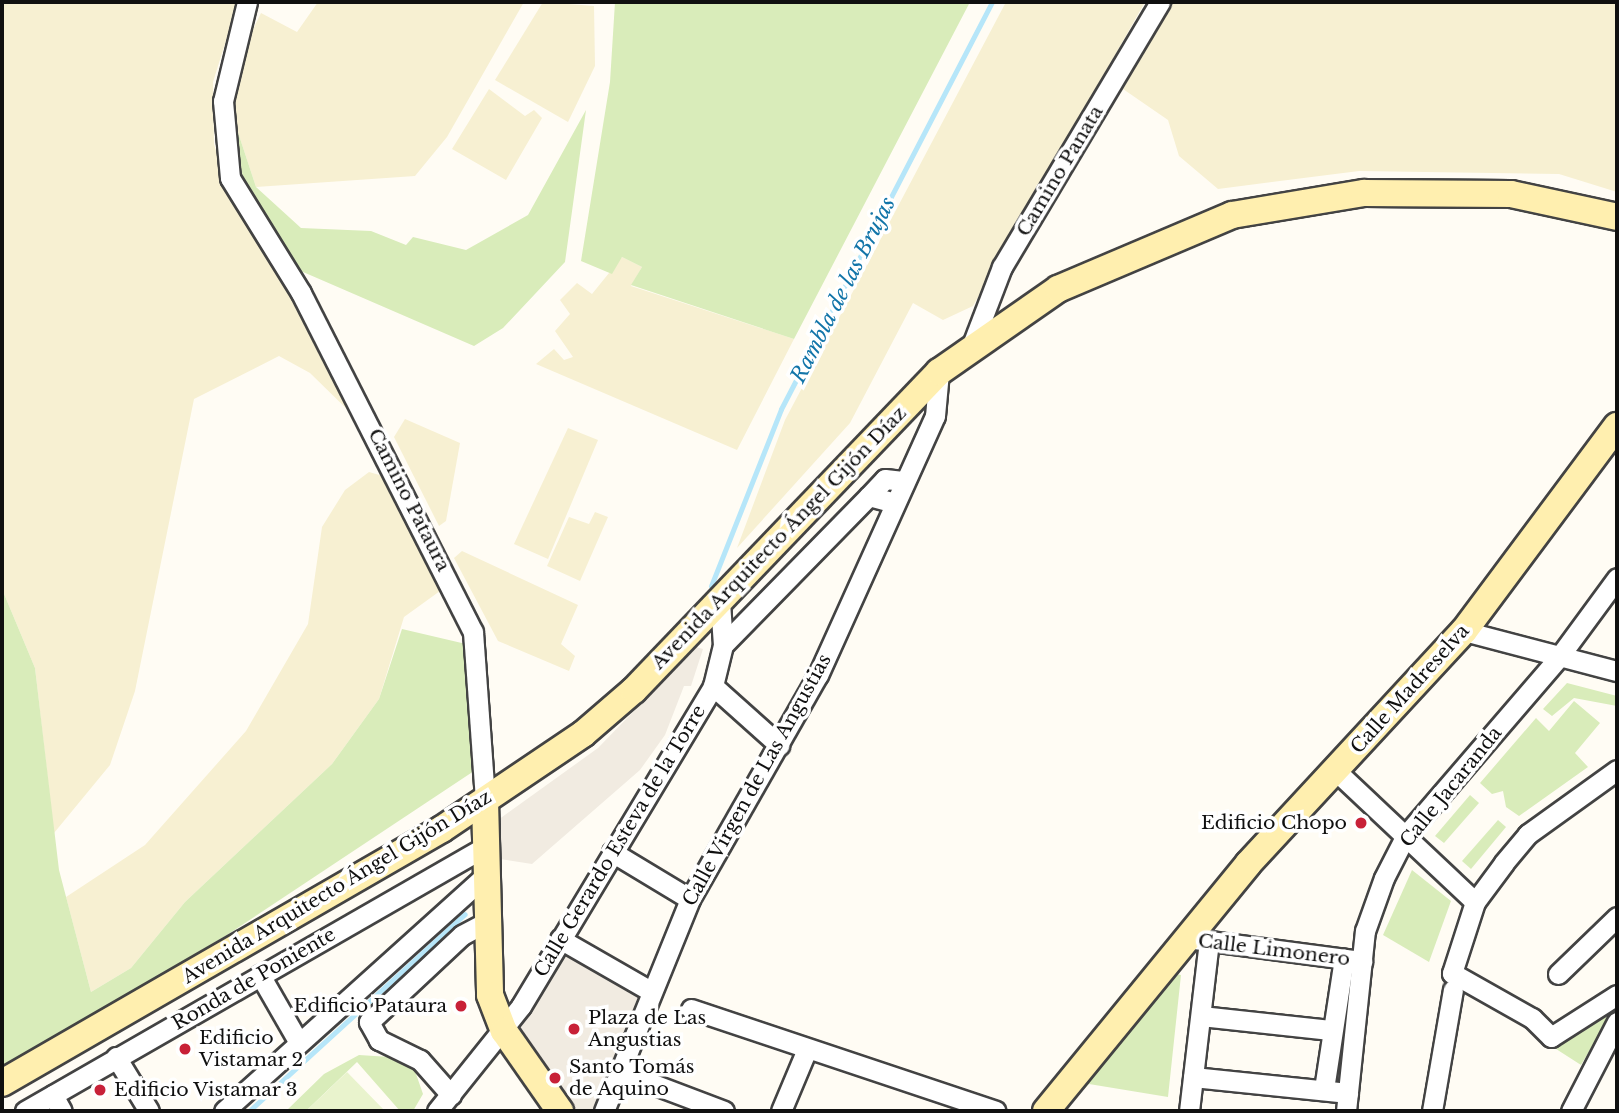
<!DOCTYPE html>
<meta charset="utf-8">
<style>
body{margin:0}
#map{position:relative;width:1619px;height:1113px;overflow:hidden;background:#fffcf4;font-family:"Libre Baskerville",serif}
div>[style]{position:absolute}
.farmland>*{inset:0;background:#f7f0d2}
.green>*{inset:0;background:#d9ecba}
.pitch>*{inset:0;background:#e9f3cd}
.plaza>*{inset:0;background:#f1ebe1}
.stream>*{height:5px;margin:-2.5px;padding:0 2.5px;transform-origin:2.5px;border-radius:2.5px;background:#b6e6f9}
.roads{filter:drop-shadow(2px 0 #434343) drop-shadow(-2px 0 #434343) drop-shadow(0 2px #434343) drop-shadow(0 -2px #434343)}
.street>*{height:19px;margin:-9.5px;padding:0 9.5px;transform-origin:9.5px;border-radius:9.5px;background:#fff}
.secondary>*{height:26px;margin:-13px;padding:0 13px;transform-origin:13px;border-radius:13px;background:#ffefaf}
.dots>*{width:19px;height:19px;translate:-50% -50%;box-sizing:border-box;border:4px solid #fff;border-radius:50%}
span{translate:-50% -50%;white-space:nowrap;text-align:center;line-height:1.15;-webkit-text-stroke:7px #fff;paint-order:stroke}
.street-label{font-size:19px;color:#101010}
.poi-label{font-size:19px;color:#101010}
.right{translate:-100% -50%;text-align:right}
.left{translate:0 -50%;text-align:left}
.water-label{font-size:21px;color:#1275a9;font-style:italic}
.frame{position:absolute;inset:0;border:4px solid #101010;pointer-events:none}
</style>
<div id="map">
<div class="farmland">
<i style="clip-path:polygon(2px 2px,238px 2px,213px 82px,214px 144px,230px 197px,305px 318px,356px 418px,310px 373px,279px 356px,194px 399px,135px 691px,110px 765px,54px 833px,35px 668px,2px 589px)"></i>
<i style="clip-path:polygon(318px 2px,524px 2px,447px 137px,415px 176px,256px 187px,229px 105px,233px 70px,261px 13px,297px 32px)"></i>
<i style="clip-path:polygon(543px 2px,594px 6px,595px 66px,568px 122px,495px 80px)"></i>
<i style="clip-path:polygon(1006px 2px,1145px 2px,973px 306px,943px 320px,913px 303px,850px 423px,737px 548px,785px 420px)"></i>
<i style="clip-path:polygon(1172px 2px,1617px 2px,1617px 192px,1559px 174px,1359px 171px,1218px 189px,1179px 156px,1168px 120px,1123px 89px)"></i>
<i style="clip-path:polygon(489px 89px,525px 116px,534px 110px,542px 118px,506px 180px,452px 149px)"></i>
<i style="clip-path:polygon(622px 257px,642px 267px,631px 286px,794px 339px,737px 450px,536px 364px,554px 349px,564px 360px,573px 357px,555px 331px,570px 314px,560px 300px,577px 283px,592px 294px)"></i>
<i style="clip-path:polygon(405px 419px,460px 443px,446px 521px,439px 526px,394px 437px)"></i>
<i style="clip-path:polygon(568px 428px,598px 440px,548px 559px,514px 544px)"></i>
<i style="clip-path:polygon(369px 472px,383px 476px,440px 591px,404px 617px,379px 699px,332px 764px,185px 902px,131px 968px,91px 992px,66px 897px,145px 845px,246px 731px,308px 624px,322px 527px,345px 490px)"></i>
<i style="clip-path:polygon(595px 512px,608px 517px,580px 581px,547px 566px,569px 517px,589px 524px)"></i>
<i style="clip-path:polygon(462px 551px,578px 605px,561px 644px,575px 656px,569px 671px,498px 641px,454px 558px)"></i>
</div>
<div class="green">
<i style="clip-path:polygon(615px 2px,970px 2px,794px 339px,631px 285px,642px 267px,622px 257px,612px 274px,581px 261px,610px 82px)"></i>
<i style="clip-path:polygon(229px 105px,256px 187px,301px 228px,371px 231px,406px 245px,413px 237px,466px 250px,528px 215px,586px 110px,565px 262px,503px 328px,474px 346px,310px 275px,296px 269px,241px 178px)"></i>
<i style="clip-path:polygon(2px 589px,35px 668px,59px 870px,91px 992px,131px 968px,185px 902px,332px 764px,379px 699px,402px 629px,466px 644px,474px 771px,227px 935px,2px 1068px)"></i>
<i style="clip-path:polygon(1567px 683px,1617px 696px,1617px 706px,1574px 698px,1552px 716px,1543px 709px)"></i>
<i style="clip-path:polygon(1574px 701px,1600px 723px,1575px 753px,1588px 767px,1519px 816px,1506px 807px,1503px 791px,1492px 794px,1480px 783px,1536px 718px,1549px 731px)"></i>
<i style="clip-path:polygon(1470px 795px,1479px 803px,1444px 843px,1435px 836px)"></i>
<i style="clip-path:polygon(1498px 820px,1506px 827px,1471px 869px,1462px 861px)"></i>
<i style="clip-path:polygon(1412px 870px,1451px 901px,1429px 962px,1383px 935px)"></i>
<i style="clip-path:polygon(1171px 973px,1181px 975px,1168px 1097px,1089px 1084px,1063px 1111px)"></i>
<i style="clip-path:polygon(1617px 1004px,1581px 1065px,1553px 1047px,1593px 1022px)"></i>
<i style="clip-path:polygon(359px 1055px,390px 1057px,415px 1071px,423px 1094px,413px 1111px,400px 1111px,357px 1062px,306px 1111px,286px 1111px,324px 1074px)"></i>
</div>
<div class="pitch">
<i style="clip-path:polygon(347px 1072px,385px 1111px,306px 1111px)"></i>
</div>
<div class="plaza">
<i style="clip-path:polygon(696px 647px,703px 649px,691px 686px,684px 686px,665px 735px,640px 770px,532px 864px,500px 859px,498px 820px,598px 748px)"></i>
<i style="clip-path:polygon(561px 946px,641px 990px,635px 1004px,641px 1007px,598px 1111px,569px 1111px,516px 1029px)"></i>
</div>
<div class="stream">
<i style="left:711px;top:586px;width:190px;rotate:-68.4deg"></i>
<i style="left:781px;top:409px;width:458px;rotate:-62.6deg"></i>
<i style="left:249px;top:1111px;width:292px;rotate:-42.4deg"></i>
</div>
<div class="roads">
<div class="street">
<i style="left:247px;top:2px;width:102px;rotate:103.6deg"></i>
<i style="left:223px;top:101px;width:77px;rotate:84.8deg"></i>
<i style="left:230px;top:178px;width:135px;rotate:58.3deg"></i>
<i style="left:301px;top:293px;width:380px;rotate:63.1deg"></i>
<i style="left:473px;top:632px;width:169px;rotate:85.9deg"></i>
<i style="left:972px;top:345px;width:84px;rotate:-69deg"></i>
<i style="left:1002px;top:267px;width:309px;rotate:-59.2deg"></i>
<i style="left:869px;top:496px;width:23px;rotate:-47deg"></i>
<i style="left:885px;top:479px;width:20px;rotate:6deg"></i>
<i style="left:1464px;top:631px;width:158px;rotate:14.7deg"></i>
<i style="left:723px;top:645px;width:209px;rotate:-45.6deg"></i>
<i style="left:869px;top:496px;width:27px;rotate:15deg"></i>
<i style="left:713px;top:686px;width:89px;rotate:41.8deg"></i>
<i style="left:1335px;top:770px;width:192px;rotate:43.3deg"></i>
<i style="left:1617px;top:770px;width:110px;rotate:144.3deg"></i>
<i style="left:1528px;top:834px;width:38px;rotate:130deg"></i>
<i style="left:1504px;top:863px;width:49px;rotate:126.6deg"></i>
<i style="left:1475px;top:902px;width:75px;rotate:107.9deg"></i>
<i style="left:1452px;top:973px;width:92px;rotate:29.4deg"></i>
<i style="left:1532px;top:1018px;width:27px;rotate:45deg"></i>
<i style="left:1551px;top:1037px;width:78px;rotate:-32.5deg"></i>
<i style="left:612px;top:852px;width:91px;rotate:31.1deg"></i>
<i style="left:1187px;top:938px;width:177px;rotate:7.5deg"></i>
<i style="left:560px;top:939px;width:106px;rotate:29.9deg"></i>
<i style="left:1558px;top:974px;width:82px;rotate:-44deg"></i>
<i style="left:260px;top:975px;width:76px;rotate:60.1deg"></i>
<i style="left:691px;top:1009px;width:321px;rotate:18.5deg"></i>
<i style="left:1201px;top:1016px;width:130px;rotate:6.2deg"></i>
<i style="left:116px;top:1057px;width:63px;rotate:58.6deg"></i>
<i style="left:621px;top:1072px;width:110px;rotate:20.7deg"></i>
<i style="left:1193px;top:1077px;width:156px;rotate:5.9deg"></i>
<i style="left:1324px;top:1089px;width:132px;rotate:-81.3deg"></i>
<i style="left:53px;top:1095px;width:18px;rotate:61deg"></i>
<i style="left:451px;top:1095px;width:47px;rotate:-131.5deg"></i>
<i style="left:420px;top:1060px;width:46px;rotate:-154deg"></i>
<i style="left:379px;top:1040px;width:21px;rotate:-119deg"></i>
<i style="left:369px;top:1022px;width:127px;rotate:-43.1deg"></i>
<i style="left:462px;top:935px;width:30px;rotate:-28deg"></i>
<i style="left:25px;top:1111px;width:528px;rotate:-29.87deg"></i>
<i style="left:224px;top:1111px;width:354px;rotate:-42deg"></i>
<i style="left:437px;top:1111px;width:134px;rotate:-51.3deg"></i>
<i style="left:521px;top:1006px;width:373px;rotate:-59deg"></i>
<i style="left:713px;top:686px;width:42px;rotate:-76.3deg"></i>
<i style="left:723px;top:645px;width:43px;rotate:-94deg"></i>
<i style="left:604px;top:1111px;width:229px;rotate:-67.9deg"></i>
<i style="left:690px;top:899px;width:258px;rotate:-60.3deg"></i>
<i style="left:818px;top:675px;width:284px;rotate:-65.7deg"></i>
<i style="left:935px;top:416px;width:44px;rotate:-84.8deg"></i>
<i style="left:781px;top:1111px;width:67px;rotate:-67.2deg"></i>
<i style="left:1189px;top:1111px;width:171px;rotate:-83.3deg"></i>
<i style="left:1346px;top:1111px;width:181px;rotate:-84deg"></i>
<i style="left:1365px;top:931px;width:56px;rotate:-70.3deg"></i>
<i style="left:1384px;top:878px;width:48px;rotate:-62.9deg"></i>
<i style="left:1406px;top:835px;width:235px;rotate:-49.3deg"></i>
<i style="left:1559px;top:657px;width:98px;rotate:-53.7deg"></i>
<i style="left:1432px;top:1111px;width:123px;rotate:-80.2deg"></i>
<i style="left:1571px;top:1111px;width:100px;rotate:-62.7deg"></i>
</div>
<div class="secondary">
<i style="left:485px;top:801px;width:194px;rotate:88.5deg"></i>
<i style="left:490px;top:995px;width:39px;rotate:69deg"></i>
<i style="left:504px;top:1031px;width:98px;rotate:55deg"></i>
<i style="left:2px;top:1083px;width:508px;rotate:-30deg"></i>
<i style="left:442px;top:829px;width:170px;rotate:-34deg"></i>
<i style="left:583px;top:734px;width:67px;rotate:-40.8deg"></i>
<i style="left:634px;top:690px;width:441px;rotate:-46.2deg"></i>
<i style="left:939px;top:372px;width:145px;rotate:-34.9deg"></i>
<i style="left:1058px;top:289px;width:189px;rotate:-23deg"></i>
<i style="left:1232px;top:215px;width:134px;rotate:-9.5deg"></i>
<i style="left:1364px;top:193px;width:147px;rotate:0.4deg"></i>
<i style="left:1511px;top:194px;width:108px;rotate:12.2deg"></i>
<i style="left:1046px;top:1111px;width:319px;rotate:-50.7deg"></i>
<i style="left:1248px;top:864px;width:318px;rotate:-47.2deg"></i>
<i style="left:1464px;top:631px;width:256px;rotate:-53.3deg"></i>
</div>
</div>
<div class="dots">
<i style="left:1361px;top:823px;background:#c82138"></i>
<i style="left:461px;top:1006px;background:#c82138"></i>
<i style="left:574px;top:1029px;background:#c82138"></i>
<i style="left:185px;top:1049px;background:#c82138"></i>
<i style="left:555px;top:1078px;background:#c82138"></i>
<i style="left:100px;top:1090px;background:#c82138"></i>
</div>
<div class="street-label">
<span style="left:1060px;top:171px;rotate:-59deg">Camino Panata</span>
<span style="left:409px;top:500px;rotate:63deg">Camino Pataura</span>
<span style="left:779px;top:538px;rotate:-46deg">Avenida Arquitecto Ángel Gijón Díaz</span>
<span style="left:1410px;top:689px;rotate:-48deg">Calle Madreselva</span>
<span style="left:757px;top:780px;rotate:-61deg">Calle Virgen de Las Angustias</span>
<span style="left:1451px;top:787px;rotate:-51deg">Calle Jacaranda</span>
<span style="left:620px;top:841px;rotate:-59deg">Calle Gerardo Esteva de la Torre</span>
<span style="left:337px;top:887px;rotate:-31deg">Avenida Arquitecto Ángel Gijón Díaz</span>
<span style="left:1274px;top:950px;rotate:7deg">Calle Limonero</span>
<span style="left:254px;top:979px;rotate:-30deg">Ronda de Poniente</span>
</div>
<div class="poi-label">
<span class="right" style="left:1347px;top:823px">Edificio Chopo</span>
<span class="right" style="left:447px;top:1006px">Edificio Pataura</span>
<span class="left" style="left:588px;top:1029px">Plaza de Las<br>Angustias</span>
<span class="left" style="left:199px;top:1049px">Edificio<br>Vistamar 2</span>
<span class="left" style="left:569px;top:1078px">Santo Tomás<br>de Aquino</span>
<span class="left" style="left:114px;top:1090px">Edificio Vistamar 3</span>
</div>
<div class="water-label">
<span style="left:843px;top:290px;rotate:-63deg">Rambla de las Brujas</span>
</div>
<div class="frame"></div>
</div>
